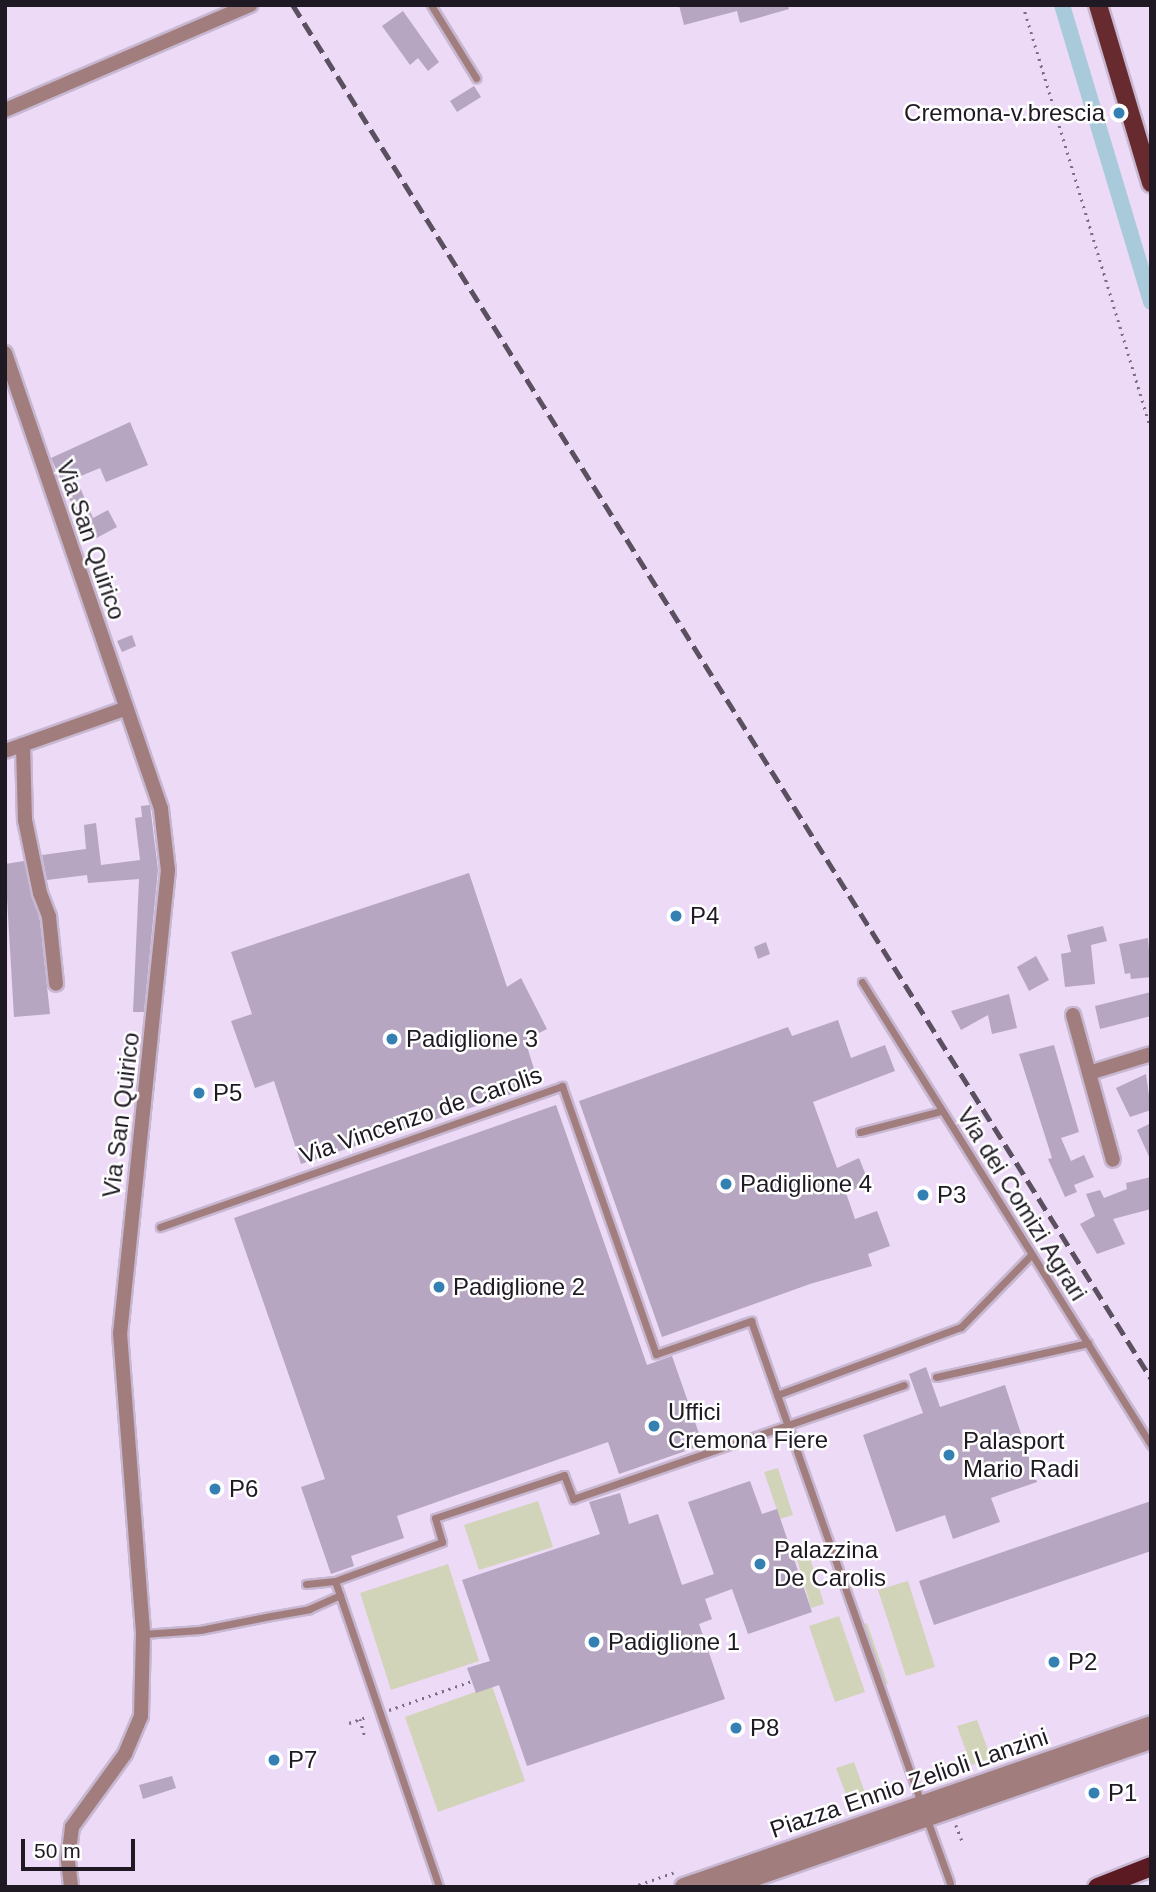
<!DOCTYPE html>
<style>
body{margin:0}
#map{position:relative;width:1156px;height:1892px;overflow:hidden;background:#ecdaf7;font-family:Arial,sans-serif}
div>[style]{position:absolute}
.green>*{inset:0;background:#d1d4b9}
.canal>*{height:16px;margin:-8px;padding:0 8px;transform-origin:8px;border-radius:8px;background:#a9cada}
.building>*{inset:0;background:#b6a6c1}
.path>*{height:2.5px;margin-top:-1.25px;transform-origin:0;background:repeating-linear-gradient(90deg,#7b7083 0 2px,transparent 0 7px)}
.roads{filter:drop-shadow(2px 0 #c7b7d1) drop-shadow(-2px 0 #c7b7d1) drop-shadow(0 2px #c7b7d1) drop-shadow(0 -2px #c7b7d1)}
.service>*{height:7px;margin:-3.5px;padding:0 3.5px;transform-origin:3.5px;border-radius:3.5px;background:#a27d7e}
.minor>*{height:14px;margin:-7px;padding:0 7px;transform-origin:7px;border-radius:7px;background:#a27d7e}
.tertiary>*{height:18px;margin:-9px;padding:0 9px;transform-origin:9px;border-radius:9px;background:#a27d7e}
.primary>*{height:18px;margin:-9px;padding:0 9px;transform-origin:9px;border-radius:9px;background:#672b2f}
.trunk>*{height:19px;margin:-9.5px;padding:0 9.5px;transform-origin:9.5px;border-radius:9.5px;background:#5b1922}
.rail>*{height:4.5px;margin-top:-2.25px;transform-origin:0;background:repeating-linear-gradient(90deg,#5a5060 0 14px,transparent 0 21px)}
.dots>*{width:19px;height:19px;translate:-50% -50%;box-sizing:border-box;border:4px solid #fff;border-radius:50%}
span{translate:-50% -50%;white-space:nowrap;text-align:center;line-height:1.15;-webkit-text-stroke:5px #fff;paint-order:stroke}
.poi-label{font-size:24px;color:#1f1923}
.right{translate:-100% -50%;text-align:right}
.left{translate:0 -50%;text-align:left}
.street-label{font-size:24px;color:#1f1923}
.frame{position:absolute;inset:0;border:7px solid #1f1923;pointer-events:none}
.scale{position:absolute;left:21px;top:1839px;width:114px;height:32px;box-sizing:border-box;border:4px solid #1f1923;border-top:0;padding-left:9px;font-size:21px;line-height:24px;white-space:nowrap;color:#1f1923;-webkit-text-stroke:5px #fff;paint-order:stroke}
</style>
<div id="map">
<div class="green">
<i style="clip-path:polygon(778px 1468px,793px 1515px,780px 1519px,764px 1472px)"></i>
<i style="clip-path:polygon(538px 1501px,553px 1547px,479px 1570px,464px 1525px)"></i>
<i style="clip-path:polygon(807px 1548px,824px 1604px,811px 1608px,795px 1552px)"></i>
<i style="clip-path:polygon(448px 1564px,479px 1661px,391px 1690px,360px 1593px)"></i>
<i style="clip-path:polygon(908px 1581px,935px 1667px,906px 1676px,878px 1590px)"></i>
<i style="clip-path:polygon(839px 1616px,865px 1692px,835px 1702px,809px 1626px)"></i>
<i style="clip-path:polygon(867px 1623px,888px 1684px,882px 1686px,861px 1625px)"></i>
<i style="clip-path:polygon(492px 1686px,525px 1781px,438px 1812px,405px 1717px)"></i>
<i style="clip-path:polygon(977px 1720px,991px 1758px,971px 1765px,957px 1726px)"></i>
<i style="clip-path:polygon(854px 1762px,868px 1801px,851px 1808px,836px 1768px)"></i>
</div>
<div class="canal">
<i style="left:1062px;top:5px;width:310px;rotate:73.3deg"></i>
</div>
<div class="building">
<i style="clip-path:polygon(679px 5px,788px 5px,789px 9px,740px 23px,737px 11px,684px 25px)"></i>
<i style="clip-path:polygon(403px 11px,439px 62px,428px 71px,418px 58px,410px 65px,382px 26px)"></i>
<i style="clip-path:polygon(474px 86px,481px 97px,457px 112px,450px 101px)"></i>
<i style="clip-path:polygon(130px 422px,148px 465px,106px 482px,100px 468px,76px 478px,93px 518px,108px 510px,117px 527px,89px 542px,51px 458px)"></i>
<i style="clip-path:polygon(132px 635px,136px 646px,122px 652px,117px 641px)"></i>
<i style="clip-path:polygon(150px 805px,158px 870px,144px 1012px,133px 1012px,139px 879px,88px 883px,87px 875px,47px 880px,42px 855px,86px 849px,84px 825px,96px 823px,101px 865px,140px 860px,135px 818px,142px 817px,141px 806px)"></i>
<i style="clip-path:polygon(24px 861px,40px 921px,50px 1014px,14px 1017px,5px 864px)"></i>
<i style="clip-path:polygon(469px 873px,507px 987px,521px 978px,547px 1029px,525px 1040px,539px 1085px,301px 1164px,274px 1081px,255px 1088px,231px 1021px,252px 1014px,231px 952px)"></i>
<i style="clip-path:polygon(1103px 926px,1107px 941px,1091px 945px,1095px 984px,1065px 987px,1061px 954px,1071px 952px,1067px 935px)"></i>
<i style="clip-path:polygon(1148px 938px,1151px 977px,1131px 979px,1130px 973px,1125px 974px,1119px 944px)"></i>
<i style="clip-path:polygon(766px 942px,770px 954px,758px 959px,754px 947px)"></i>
<i style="clip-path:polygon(1036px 956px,1049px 980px,1029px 991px,1017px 967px)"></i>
<i style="clip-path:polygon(1151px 992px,1151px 1016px,1100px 1029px,1095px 1006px)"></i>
<i style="clip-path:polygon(1009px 994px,1017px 1028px,992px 1034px,988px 1015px,961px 1030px,951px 1011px)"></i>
<i style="clip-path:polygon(838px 1020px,851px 1058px,885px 1045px,895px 1071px,813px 1102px,837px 1168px,859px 1158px,869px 1183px,846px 1193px,855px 1219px,877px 1211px,890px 1246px,868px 1254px,872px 1266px,810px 1284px,662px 1337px,579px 1101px,788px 1027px,792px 1036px)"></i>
<i style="clip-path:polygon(1054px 1045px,1079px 1132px,1061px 1138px,1071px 1161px,1084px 1155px,1094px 1177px,1074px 1185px,1077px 1192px,1065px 1197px,1048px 1159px,1052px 1158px,1019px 1054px)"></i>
<i style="clip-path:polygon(1146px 1074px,1151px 1110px,1130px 1117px,1116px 1088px)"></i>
<i style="clip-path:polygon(556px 1105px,647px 1365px,672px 1356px,703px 1445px,619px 1474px,608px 1442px,397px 1516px,404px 1538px,351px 1556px,354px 1566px,331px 1574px,301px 1487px,325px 1479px,234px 1218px)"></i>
<i style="clip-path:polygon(1151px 1123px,1151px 1161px,1137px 1130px)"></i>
<i style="clip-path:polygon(1151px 1177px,1151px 1209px,1113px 1219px,1125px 1244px,1097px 1254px,1080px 1224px,1095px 1216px,1086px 1194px,1100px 1190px,1104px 1198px,1127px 1189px,1126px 1183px)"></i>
<i style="clip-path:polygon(926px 1367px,940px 1407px,1005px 1385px,1037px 1482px,991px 1498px,1000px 1522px,953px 1539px,945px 1515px,896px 1532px,863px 1435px,923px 1413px,909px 1374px)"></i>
<i style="clip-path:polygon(750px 1481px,762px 1514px,777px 1509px,812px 1612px,748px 1634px,732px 1589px,705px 1599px,712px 1619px,699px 1624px,725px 1699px,527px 1766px,499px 1685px,476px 1693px,467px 1668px,490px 1661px,462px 1580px,600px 1534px,589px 1502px,620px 1493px,629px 1524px,658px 1514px,682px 1585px,714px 1574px,688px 1502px)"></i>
<i style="clip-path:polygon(1151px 1501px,1151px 1551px,934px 1625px,919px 1581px)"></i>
<i style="clip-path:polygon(172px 1776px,176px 1788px,143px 1799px,139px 1785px)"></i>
</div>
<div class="path">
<i style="left:1023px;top:5px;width:443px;rotate:73.2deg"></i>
<i style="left:389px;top:1710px;width:88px;rotate:-19.3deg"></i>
<i style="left:360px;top:1719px;width:18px;rotate:74deg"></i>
<i style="left:349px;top:1723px;width:21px;rotate:-19deg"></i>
<i style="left:956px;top:1825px;width:17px;rotate:69deg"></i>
<i style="left:419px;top:1886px;width:1px;rotate:90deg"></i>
<i style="left:632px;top:1887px;width:46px;rotate:-19.2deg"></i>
</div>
<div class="roads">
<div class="service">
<i style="left:431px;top:5px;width:86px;rotate:58.3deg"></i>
<i style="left:862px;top:982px;width:546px;rotate:58.03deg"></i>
<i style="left:860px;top:1132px;width:84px;rotate:-14.5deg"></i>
<i style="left:160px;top:1227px;width:426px;rotate:-19.3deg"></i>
<i style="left:562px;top:1086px;width:284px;rotate:70.7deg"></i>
<i style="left:656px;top:1354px;width:101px;rotate:-19.2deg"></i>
<i style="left:751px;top:1321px;width:511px;rotate:70.57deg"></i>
<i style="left:936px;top:1377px;width:156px;rotate:-12.6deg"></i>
<i style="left:777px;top:1395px;width:196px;rotate:-20.3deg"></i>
<i style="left:961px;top:1327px;width:99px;rotate:-45.8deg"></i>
<i style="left:335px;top:1581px;width:114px;rotate:-20deg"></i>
<i style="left:442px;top:1542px;width:25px;rotate:-106deg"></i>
<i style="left:435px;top:1518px;width:136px;rotate:-18.4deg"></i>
<i style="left:564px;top:1475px;width:26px;rotate:69deg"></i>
<i style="left:573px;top:1499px;width:350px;rotate:-19deg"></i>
<i style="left:306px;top:1584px;width:29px;rotate:-6deg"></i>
<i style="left:335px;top:1581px;width:323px;rotate:71.2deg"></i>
<i style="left:143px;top:1634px;width:57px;rotate:-4deg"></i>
<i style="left:200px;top:1630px;width:72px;rotate:-11.2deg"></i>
<i style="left:271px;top:1616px;width:39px;rotate:-10deg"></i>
<i style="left:309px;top:1609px;width:34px;rotate:-24deg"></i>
<i style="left:926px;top:1817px;width:70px;rotate:70deg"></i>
</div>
<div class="minor">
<i style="left:5px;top:110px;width:267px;rotate:-23.2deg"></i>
<i style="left:5px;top:353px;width:482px;rotate:71.1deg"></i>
<i style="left:161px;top:809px;width:61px;rotate:83.5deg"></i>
<i style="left:168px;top:870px;width:465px;rotate:95.9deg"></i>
<i style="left:120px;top:1333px;width:302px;rotate:85.6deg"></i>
<i style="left:143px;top:1634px;width:82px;rotate:91.4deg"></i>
<i style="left:141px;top:1716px;width:41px;rotate:112.8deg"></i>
<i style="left:125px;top:1754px;width:90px;rotate:126deg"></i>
<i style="left:72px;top:1827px;width:34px;rotate:97deg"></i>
<i style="left:68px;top:1861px;width:26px;rotate:83deg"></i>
<i style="left:23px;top:745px;width:75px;rotate:88.5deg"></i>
<i style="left:25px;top:820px;width:75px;rotate:78.4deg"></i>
<i style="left:40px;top:893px;width:26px;rotate:69deg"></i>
<i style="left:49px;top:917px;width:67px;rotate:84deg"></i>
<i style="left:5px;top:751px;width:126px;rotate:-19.4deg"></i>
<i style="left:1073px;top:1015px;width:150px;rotate:74.6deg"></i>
<i style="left:1089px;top:1073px;width:65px;rotate:-17deg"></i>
</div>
<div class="tertiary">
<i style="left:684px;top:1887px;width:494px;rotate:-19.1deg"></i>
<i style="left:726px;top:1887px;width:450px;rotate:-19.1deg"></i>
</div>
<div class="primary">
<i style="left:1098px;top:5px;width:186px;rotate:73.4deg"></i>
</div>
<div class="trunk">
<i style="left:1097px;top:1887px;width:58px;rotate:-21.3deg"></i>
</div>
</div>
<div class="rail">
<i style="left:293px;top:5px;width:1619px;rotate:58deg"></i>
</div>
<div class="dots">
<i style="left:1119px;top:113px;background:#3480b3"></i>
<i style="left:676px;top:916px;background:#3480b3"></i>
<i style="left:392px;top:1039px;background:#3480b3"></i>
<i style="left:199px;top:1093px;background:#3480b3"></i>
<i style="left:726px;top:1184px;background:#3480b3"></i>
<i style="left:923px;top:1195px;background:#3480b3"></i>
<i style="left:439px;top:1287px;background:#3480b3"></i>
<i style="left:654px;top:1426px;background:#3480b3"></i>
<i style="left:949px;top:1455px;background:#3480b3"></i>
<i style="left:215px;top:1489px;background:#3480b3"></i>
<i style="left:760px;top:1564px;background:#3480b3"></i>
<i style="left:594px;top:1642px;background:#3480b3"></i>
<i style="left:1054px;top:1662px;background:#3480b3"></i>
<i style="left:736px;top:1728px;background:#3480b3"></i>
<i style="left:274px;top:1760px;background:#3480b3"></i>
<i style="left:1094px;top:1793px;background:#3480b3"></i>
</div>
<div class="poi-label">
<span class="right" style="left:1105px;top:113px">Cremona-v.brescia</span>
<span class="left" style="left:690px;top:916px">P4</span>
<span class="left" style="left:406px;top:1039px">Padiglione 3</span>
<span class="left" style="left:213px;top:1093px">P5</span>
<span class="left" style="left:740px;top:1184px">Padiglione 4</span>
<span class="left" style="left:937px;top:1195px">P3</span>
<span class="left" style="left:453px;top:1287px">Padiglione 2</span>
<span class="left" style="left:668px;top:1426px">Uffici<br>Cremona Fiere</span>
<span class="left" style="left:963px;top:1455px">Palasport<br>Mario Radi</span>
<span class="left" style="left:229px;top:1489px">P6</span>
<span class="left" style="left:774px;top:1564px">Palazzina<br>De Carolis</span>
<span class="left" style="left:608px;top:1642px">Padiglione 1</span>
<span class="left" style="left:1068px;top:1662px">P2</span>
<span class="left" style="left:750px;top:1728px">P8</span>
<span class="left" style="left:288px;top:1760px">P7</span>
<span class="left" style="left:1108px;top:1793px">P1</span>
</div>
<div class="street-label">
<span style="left:91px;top:540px;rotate:71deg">Via San Quirico</span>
<span style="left:121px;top:1115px;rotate:-83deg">Via San Quirico</span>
<span style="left:421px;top:1115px;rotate:-19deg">Via Vincenzo de Carolis</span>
<span style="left:1022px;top:1204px;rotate:58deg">Via dei Comizi Agrari</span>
<span style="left:909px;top:1783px;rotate:-19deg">Piazza Ennio Zelioli Lanzini</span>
</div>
<div class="frame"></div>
<div class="scale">50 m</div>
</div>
